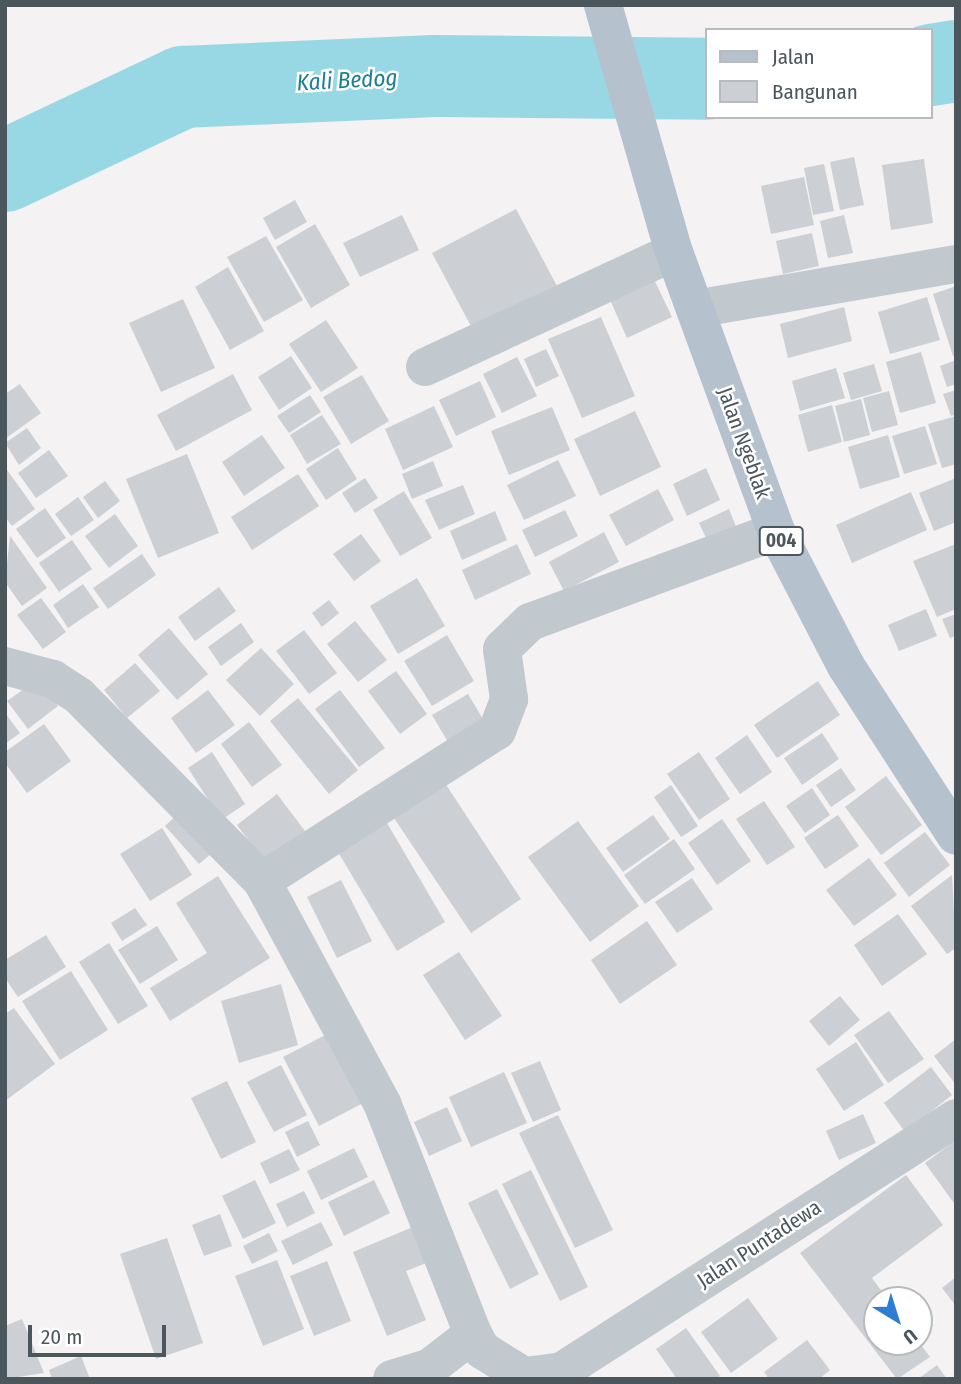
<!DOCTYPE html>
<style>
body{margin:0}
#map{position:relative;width:961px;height:1384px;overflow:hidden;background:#f4f2f2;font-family:"Fira Sans Condensed",sans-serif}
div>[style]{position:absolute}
.river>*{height:82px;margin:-41px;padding:0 41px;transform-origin:41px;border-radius:41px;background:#98d8e4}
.building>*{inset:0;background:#cccfd3}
.minor>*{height:38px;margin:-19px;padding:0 19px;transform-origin:19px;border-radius:19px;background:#c1c9cf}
.major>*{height:38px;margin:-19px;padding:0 19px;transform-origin:19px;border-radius:19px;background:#b5c2cd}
span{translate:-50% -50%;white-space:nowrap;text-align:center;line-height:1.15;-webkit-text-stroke:5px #fff;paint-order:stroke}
.shield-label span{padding:2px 5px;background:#fff;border:2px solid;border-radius:5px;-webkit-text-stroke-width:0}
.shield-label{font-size:19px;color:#4b565d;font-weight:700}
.street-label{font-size:21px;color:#4b565d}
.water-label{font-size:23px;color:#1a7f92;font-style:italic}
.frame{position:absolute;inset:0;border:7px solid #4b565d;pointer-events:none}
.legend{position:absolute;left:705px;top:28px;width:228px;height:91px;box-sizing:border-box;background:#fff;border:2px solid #b7bbbe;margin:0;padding:9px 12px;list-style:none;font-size:21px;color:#4b565d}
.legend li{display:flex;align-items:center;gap:14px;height:35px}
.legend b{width:35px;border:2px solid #b7bbbe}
.north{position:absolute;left:863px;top:1286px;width:70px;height:70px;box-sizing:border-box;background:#fff;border:2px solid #b7bbbe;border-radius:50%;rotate:142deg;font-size:19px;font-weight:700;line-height:28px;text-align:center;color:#4b565d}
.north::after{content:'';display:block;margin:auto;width:24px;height:32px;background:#2d7ed3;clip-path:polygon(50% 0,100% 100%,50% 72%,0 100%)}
.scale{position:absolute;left:28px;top:1325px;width:138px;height:32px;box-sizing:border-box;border:4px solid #4b565d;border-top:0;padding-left:9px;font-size:21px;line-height:24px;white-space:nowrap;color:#4b565d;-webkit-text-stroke:5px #fff;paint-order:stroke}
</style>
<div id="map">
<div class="river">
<i style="left:931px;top:65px;width:25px;rotate:-9deg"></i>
<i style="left:5px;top:171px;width:197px;rotate:-25.3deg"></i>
<i style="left:183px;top:87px;width:252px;rotate:-2.5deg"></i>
<i style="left:435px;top:76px;width:272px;rotate:0.6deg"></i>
</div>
<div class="building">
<i style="clip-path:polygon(854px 157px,864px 205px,840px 210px,830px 162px)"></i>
<i style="clip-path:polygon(924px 159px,933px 223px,891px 230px,882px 165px)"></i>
<i style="clip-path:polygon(824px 164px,834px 211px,813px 215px,804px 168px)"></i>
<i style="clip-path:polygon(804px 177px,814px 225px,771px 234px,761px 186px)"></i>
<i style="clip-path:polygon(295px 200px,307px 222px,275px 240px,263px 218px)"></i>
<i style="clip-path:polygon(516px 209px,557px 286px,473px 330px,432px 253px)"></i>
<i style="clip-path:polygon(402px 215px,419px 250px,360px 277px,343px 243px)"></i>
<i style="clip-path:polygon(844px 215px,853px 253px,828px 258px,820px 221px)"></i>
<i style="clip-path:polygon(315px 224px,350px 285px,311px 308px,276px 247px)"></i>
<i style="clip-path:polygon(812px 233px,819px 266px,783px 274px,776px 241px)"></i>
<i style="clip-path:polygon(266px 236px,303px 300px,264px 322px,227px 257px)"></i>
<i style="clip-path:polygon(228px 267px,264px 331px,230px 350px,195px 287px)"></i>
<i style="clip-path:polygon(651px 273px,672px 317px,627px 338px,607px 293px)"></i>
<i style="clip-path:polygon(956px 286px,956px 355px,953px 356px,933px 294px)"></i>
<i style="clip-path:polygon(927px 297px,940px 340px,890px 354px,878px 312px)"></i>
<i style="clip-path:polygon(183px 299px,215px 368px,161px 392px,129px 323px)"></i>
<i style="clip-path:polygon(844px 307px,852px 341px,788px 358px,780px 324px)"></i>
<i style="clip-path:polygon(601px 317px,635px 396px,582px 418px,548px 339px)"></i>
<i style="clip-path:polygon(326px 320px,358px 368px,321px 392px,289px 344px)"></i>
<i style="clip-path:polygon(546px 349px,559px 376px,536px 387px,524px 359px)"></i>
<i style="clip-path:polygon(921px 352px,936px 403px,900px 413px,886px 362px)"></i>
<i style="clip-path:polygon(291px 356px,312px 388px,279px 410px,258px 377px)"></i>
<i style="clip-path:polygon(517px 357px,537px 396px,502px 413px,483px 374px)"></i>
<i style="clip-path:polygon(956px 360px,956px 384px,947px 387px,940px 366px)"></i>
<i style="clip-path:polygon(874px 364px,882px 391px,851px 400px,843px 373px)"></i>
<i style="clip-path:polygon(836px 368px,845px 398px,800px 411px,792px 381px)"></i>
<i style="clip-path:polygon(233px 374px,252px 410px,176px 451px,157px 415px)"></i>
<i style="clip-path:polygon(362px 375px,389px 421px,351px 444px,323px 397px)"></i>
<i style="clip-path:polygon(480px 381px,496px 417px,456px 436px,439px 400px)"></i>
<i style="clip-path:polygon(20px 384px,41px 413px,5px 439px,5px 394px)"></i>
<i style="clip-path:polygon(956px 390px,956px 414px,951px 416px,943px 394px)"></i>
<i style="clip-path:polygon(889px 391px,898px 425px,872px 432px,863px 398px)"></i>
<i style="clip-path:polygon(310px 395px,321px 412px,289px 433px,277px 416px)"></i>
<i style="clip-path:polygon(861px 399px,870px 435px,844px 442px,835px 406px)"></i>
<i style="clip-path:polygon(832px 405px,842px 442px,808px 452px,798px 415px)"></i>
<i style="clip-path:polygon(434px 406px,453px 447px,403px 470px,385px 429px)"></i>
<i style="clip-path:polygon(552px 407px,570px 450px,509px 475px,491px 431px)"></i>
<i style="clip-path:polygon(635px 411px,661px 467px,600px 496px,574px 439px)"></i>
<i style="clip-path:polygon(322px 415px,341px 444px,307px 464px,290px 435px)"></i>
<i style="clip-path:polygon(956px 416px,956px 464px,942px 468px,928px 424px)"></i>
<i style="clip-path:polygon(925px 426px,937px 464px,904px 474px,892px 436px)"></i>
<i style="clip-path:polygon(27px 428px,41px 448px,19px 465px,5px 443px)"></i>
<i style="clip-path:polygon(262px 435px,285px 468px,244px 496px,222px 462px)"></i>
<i style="clip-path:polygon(888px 435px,900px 477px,860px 489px,848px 447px)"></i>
<i style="clip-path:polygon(338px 448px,357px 479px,326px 500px,306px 469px)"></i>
<i style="clip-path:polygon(49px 450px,68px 476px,36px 498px,18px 473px)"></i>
<i style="clip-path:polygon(187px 454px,219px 533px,158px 558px,126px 479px)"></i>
<i style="clip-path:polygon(558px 460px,576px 496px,524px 520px,507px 485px)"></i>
<i style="clip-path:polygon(433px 461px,443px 486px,412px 499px,402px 474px)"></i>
<i style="clip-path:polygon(5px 467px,35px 509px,12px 526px,5px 517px)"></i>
<i style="clip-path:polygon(706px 468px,720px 500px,687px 516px,673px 484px)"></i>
<i style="clip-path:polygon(298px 474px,319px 506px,252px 550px,231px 517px)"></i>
<i style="clip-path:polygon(365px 478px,378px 498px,355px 513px,342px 493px)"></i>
<i style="clip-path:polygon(956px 478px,956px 522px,934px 531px,919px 493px)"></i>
<i style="clip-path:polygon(105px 481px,120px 501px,98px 518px,83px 497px)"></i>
<i style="clip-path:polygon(463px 485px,475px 514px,439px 530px,425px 500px)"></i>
<i style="clip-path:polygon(658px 489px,674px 520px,626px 546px,609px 515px)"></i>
<i style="clip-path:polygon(404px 491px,432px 538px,400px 556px,373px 510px)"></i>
<i style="clip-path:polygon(911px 492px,927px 530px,852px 563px,836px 525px)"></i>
<i style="clip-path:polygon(78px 497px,94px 520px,71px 536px,55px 514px)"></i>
<i style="clip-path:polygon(45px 508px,66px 538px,37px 558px,16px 529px)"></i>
<i style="clip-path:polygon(729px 509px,737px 529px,708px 542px,699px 523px)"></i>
<i style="clip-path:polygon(565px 510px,578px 536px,535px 557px,522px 530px)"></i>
<i style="clip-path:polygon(495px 511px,507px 540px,462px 560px,450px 531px)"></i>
<i style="clip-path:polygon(115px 514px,138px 546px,109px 568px,85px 536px)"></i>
<i style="clip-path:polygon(604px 532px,619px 562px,564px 591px,549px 562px)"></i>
<i style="clip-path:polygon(361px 534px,381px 561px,354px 581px,333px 554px)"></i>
<i style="clip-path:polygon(10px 536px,47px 588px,22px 606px,5px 582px)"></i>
<i style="clip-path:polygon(72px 540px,92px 569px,59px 592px,39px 563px)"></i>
<i style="clip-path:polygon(517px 544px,531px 574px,475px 600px,462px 570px)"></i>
<i style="clip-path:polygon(956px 544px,956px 609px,937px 617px,913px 561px)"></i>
<i style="clip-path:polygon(142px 554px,156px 575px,108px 609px,93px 588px)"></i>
<i style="clip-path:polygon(417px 578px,445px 626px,398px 654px,370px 606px)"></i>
<i style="clip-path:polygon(83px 584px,99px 607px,68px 628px,53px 605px)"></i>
<i style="clip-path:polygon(219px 587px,236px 611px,195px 641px,178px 617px)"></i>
<i style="clip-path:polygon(41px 598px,66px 632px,43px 649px,17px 615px)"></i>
<i style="clip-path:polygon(329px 600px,339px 613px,322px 627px,312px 613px)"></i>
<i style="clip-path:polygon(926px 609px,937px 636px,899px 651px,888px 625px)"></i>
<i style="clip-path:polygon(956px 614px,956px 636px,950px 638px,942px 619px)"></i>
<i style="clip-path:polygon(355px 621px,387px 660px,358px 682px,327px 644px)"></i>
<i style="clip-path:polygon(241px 623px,254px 642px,221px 666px,208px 647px)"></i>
<i style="clip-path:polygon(169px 628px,208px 674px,177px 700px,138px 655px)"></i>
<i style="clip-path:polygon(304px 630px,337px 673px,309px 694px,276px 651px)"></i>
<i style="clip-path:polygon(447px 635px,474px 681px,432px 706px,404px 661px)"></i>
<i style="clip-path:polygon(261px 648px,294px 684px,260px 716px,226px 680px)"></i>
<i style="clip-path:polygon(135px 663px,160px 691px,127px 718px,104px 690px)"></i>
<i style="clip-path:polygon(396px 671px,427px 714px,400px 734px,368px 691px)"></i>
<i style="clip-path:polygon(38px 679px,58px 706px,28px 729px,7px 701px)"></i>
<i style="clip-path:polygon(818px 681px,840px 715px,777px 758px,754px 725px)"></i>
<i style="clip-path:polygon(208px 690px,235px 725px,196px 753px,171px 718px)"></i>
<i style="clip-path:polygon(340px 690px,385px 748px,359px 767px,315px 709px)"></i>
<i style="clip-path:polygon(468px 694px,484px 721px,448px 742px,432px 715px)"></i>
<i style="clip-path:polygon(298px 698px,358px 770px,329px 794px,270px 721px)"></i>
<i style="clip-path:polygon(5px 713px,20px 733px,5px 744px)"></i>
<i style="clip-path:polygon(249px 722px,282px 765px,252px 787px,221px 744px)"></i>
<i style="clip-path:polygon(44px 724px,71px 761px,27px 793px,5px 763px,5px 752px)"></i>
<i style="clip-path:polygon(822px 733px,839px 759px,802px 785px,784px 758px)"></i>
<i style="clip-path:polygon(747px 735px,772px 772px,740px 794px,715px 758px)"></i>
<i style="clip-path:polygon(212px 752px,245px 804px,221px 820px,188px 768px)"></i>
<i style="clip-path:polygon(699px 752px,730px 799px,699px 820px,667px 774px)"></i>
<i style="clip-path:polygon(841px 768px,856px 790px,831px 807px,816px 785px)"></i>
<i style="clip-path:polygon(886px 776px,922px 825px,881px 855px,845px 807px)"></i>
<i style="clip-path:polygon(441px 777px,521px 899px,471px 933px,390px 812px)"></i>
<i style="clip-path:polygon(671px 785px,698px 826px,681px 837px,654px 797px)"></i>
<i style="clip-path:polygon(812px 788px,830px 815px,805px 833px,786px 806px)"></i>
<i style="clip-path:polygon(277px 794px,305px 831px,264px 861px,237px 825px)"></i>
<i style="clip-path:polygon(764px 801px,795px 847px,767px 865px,736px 819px)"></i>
<i style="clip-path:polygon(184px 808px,219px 847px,199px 864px,165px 826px)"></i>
<i style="clip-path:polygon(653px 815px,670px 839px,623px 872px,606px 848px)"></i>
<i style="clip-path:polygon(838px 815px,859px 846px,825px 869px,804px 838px)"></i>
<i style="clip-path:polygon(722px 819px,751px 861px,717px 885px,688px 843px)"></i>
<i style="clip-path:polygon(578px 821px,639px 906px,590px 942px,528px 857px)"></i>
<i style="clip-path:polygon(387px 823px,445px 922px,397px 951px,338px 852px)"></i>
<i style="clip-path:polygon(162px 828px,192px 875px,150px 901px,120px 854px)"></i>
<i style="clip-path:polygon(925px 832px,950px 865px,909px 897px,884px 863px)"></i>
<i style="clip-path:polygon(674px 839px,695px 869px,645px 904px,624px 875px)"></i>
<i style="clip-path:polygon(869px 858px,897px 895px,854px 926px,826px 890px)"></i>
<i style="clip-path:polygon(952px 875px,956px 948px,947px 954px,911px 906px)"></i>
<i style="clip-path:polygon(218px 876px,270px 958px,170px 1021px,150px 988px,207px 953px,176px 903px)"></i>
<i style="clip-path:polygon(692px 878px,713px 909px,677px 933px,655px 902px)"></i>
<i style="clip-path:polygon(341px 880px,372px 941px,337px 958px,307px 897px)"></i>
<i style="clip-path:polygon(135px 908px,147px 925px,122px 941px,111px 923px)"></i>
<i style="clip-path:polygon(898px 914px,927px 954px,882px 986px,854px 945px)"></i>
<i style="clip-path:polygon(647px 921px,677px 965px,620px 1004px,591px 960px)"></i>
<i style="clip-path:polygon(157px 926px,178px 960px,140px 984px,118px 950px)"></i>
<i style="clip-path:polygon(46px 935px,66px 967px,18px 997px,5px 978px,5px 960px)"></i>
<i style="clip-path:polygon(109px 943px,148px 1006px,118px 1024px,79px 962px)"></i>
<i style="clip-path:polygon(459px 952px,502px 1016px,465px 1040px,423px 975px)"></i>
<i style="clip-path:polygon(71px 971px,108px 1030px,60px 1060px,22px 1001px)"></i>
<i style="clip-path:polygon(281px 984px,298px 1045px,239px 1063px,221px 1001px)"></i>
<i style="clip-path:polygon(840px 996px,860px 1020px,829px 1046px,809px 1021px)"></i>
<i style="clip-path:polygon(14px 1008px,55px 1064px,5px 1101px,5px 1014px)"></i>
<i style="clip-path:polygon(889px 1011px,924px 1059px,888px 1083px,854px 1035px)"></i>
<i style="clip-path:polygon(333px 1031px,369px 1100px,319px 1126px,283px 1057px)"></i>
<i style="clip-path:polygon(956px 1039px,956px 1085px,934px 1056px)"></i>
<i style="clip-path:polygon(856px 1042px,884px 1085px,844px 1111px,816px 1069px)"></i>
<i style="clip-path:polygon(540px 1061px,561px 1110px,533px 1122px,511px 1073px)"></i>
<i style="clip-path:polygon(281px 1065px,307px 1115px,274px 1132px,247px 1082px)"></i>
<i style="clip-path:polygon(931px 1067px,952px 1095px,905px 1132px,884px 1103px)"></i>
<i style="clip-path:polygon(504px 1072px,527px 1123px,471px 1147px,449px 1097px)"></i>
<i style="clip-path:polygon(227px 1081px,256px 1142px,221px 1159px,191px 1098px)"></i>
<i style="clip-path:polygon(447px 1107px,462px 1141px,429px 1156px,414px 1122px)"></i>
<i style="clip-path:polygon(863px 1114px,876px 1143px,839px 1160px,826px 1131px)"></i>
<i style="clip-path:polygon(558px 1115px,613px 1230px,575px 1248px,519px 1133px)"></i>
<i style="clip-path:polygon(308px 1121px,320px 1145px,297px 1157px,285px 1132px)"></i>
<i style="clip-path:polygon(956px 1140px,956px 1206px,925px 1163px)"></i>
<i style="clip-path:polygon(354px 1148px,368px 1177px,321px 1200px,307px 1171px)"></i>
<i style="clip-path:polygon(289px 1149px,300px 1170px,270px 1184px,260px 1163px)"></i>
<i style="clip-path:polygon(531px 1170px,588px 1287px,560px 1301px,502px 1184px)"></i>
<i style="clip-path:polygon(906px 1175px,943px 1225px,872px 1278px,888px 1300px,877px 1300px,877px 1342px,919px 1342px,930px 1357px,897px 1379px,800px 1253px)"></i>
<i style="clip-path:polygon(255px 1180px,276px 1223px,243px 1239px,222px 1196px)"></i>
<i style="clip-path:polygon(374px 1180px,390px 1213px,344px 1236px,328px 1202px)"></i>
<i style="clip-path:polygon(497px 1189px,539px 1274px,510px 1289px,468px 1203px)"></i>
<i style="clip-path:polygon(304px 1191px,315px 1213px,287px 1227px,276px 1204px)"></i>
<i style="clip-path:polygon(220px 1214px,232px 1246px,204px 1256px,192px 1225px)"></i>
<i style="clip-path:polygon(321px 1222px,333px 1245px,293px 1265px,281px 1241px)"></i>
<i style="clip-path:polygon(420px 1224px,434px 1260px,406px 1271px,426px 1320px,387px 1336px,353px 1252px)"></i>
<i style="clip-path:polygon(269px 1233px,278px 1251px,252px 1264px,243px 1246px)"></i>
<i style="clip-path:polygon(167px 1238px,203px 1343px,156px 1359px,120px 1254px)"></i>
<i style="clip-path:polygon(277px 1260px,304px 1329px,263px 1346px,235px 1276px)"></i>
<i style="clip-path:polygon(327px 1261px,351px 1321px,314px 1336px,290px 1276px)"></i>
<i style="clip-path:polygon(956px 1277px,956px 1306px,942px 1288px)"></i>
<i style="clip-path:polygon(748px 1298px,778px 1339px,731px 1373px,701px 1332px)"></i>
<i style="clip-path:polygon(22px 1319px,44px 1373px,5px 1379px,5px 1326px)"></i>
<i style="clip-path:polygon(686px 1328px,720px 1376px,716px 1379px,677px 1379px,656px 1349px)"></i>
<i style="clip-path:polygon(807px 1340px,830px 1370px,819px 1379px,769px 1379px,764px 1372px)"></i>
<i style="clip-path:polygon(81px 1356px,90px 1379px,52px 1379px,49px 1370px)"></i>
<i style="clip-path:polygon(937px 1365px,947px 1379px,918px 1379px)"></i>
</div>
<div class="minor">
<i style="left:695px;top:309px;width:265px;rotate:-9.8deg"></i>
<i style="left:425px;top:367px;width:274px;rotate:-24.8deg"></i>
<i style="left:5px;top:666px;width:50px;rotate:15.2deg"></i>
<i style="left:53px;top:679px;width:31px;rotate:33deg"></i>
<i style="left:79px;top:696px;width:260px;rotate:45.3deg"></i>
<i style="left:473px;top:1334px;width:18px;rotate:61deg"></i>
<i style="left:482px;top:1350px;width:49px;rotate:31.8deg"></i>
<i style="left:524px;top:1376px;width:38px;rotate:-7deg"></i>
<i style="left:562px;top:1371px;width:468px;rotate:-32.7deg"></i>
<i style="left:392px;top:1379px;width:39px;rotate:-17deg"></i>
<i style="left:429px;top:1368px;width:56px;rotate:-37.7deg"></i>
<i style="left:473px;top:1334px;width:246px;rotate:-111.5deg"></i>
<i style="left:383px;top:1105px;width:255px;rotate:-118.4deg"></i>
<i style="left:262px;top:881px;width:279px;rotate:-32.6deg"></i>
<i style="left:497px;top:731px;width:34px;rotate:-69deg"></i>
<i style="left:509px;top:699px;width:50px;rotate:-98deg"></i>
<i style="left:502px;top:649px;width:39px;rotate:-44deg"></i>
<i style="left:530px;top:622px;width:262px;rotate:-20.3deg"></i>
</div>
<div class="major">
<i style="left:603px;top:5px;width:257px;rotate:74deg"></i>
<i style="left:674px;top:252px;width:297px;rotate:69.9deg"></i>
<i style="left:776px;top:531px;width:152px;rotate:62.6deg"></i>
<i style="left:846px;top:666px;width:202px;rotate:57.1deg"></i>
</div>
<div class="shield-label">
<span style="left:781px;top:541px">004</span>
</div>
<div class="street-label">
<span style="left:744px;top:443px;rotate:70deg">Jalan Ngeblak</span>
<span style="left:759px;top:1244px;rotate:-33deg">Jalan Puntadewa</span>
</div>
<div class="water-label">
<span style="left:347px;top:80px;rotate:-3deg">Kali Bedog</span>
</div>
<div class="frame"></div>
<ul class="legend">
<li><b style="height:9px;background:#b5c2cd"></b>Jalan</li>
<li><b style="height:19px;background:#cccfd3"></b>Bangunan</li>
</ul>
<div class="north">U</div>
<div class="scale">20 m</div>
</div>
